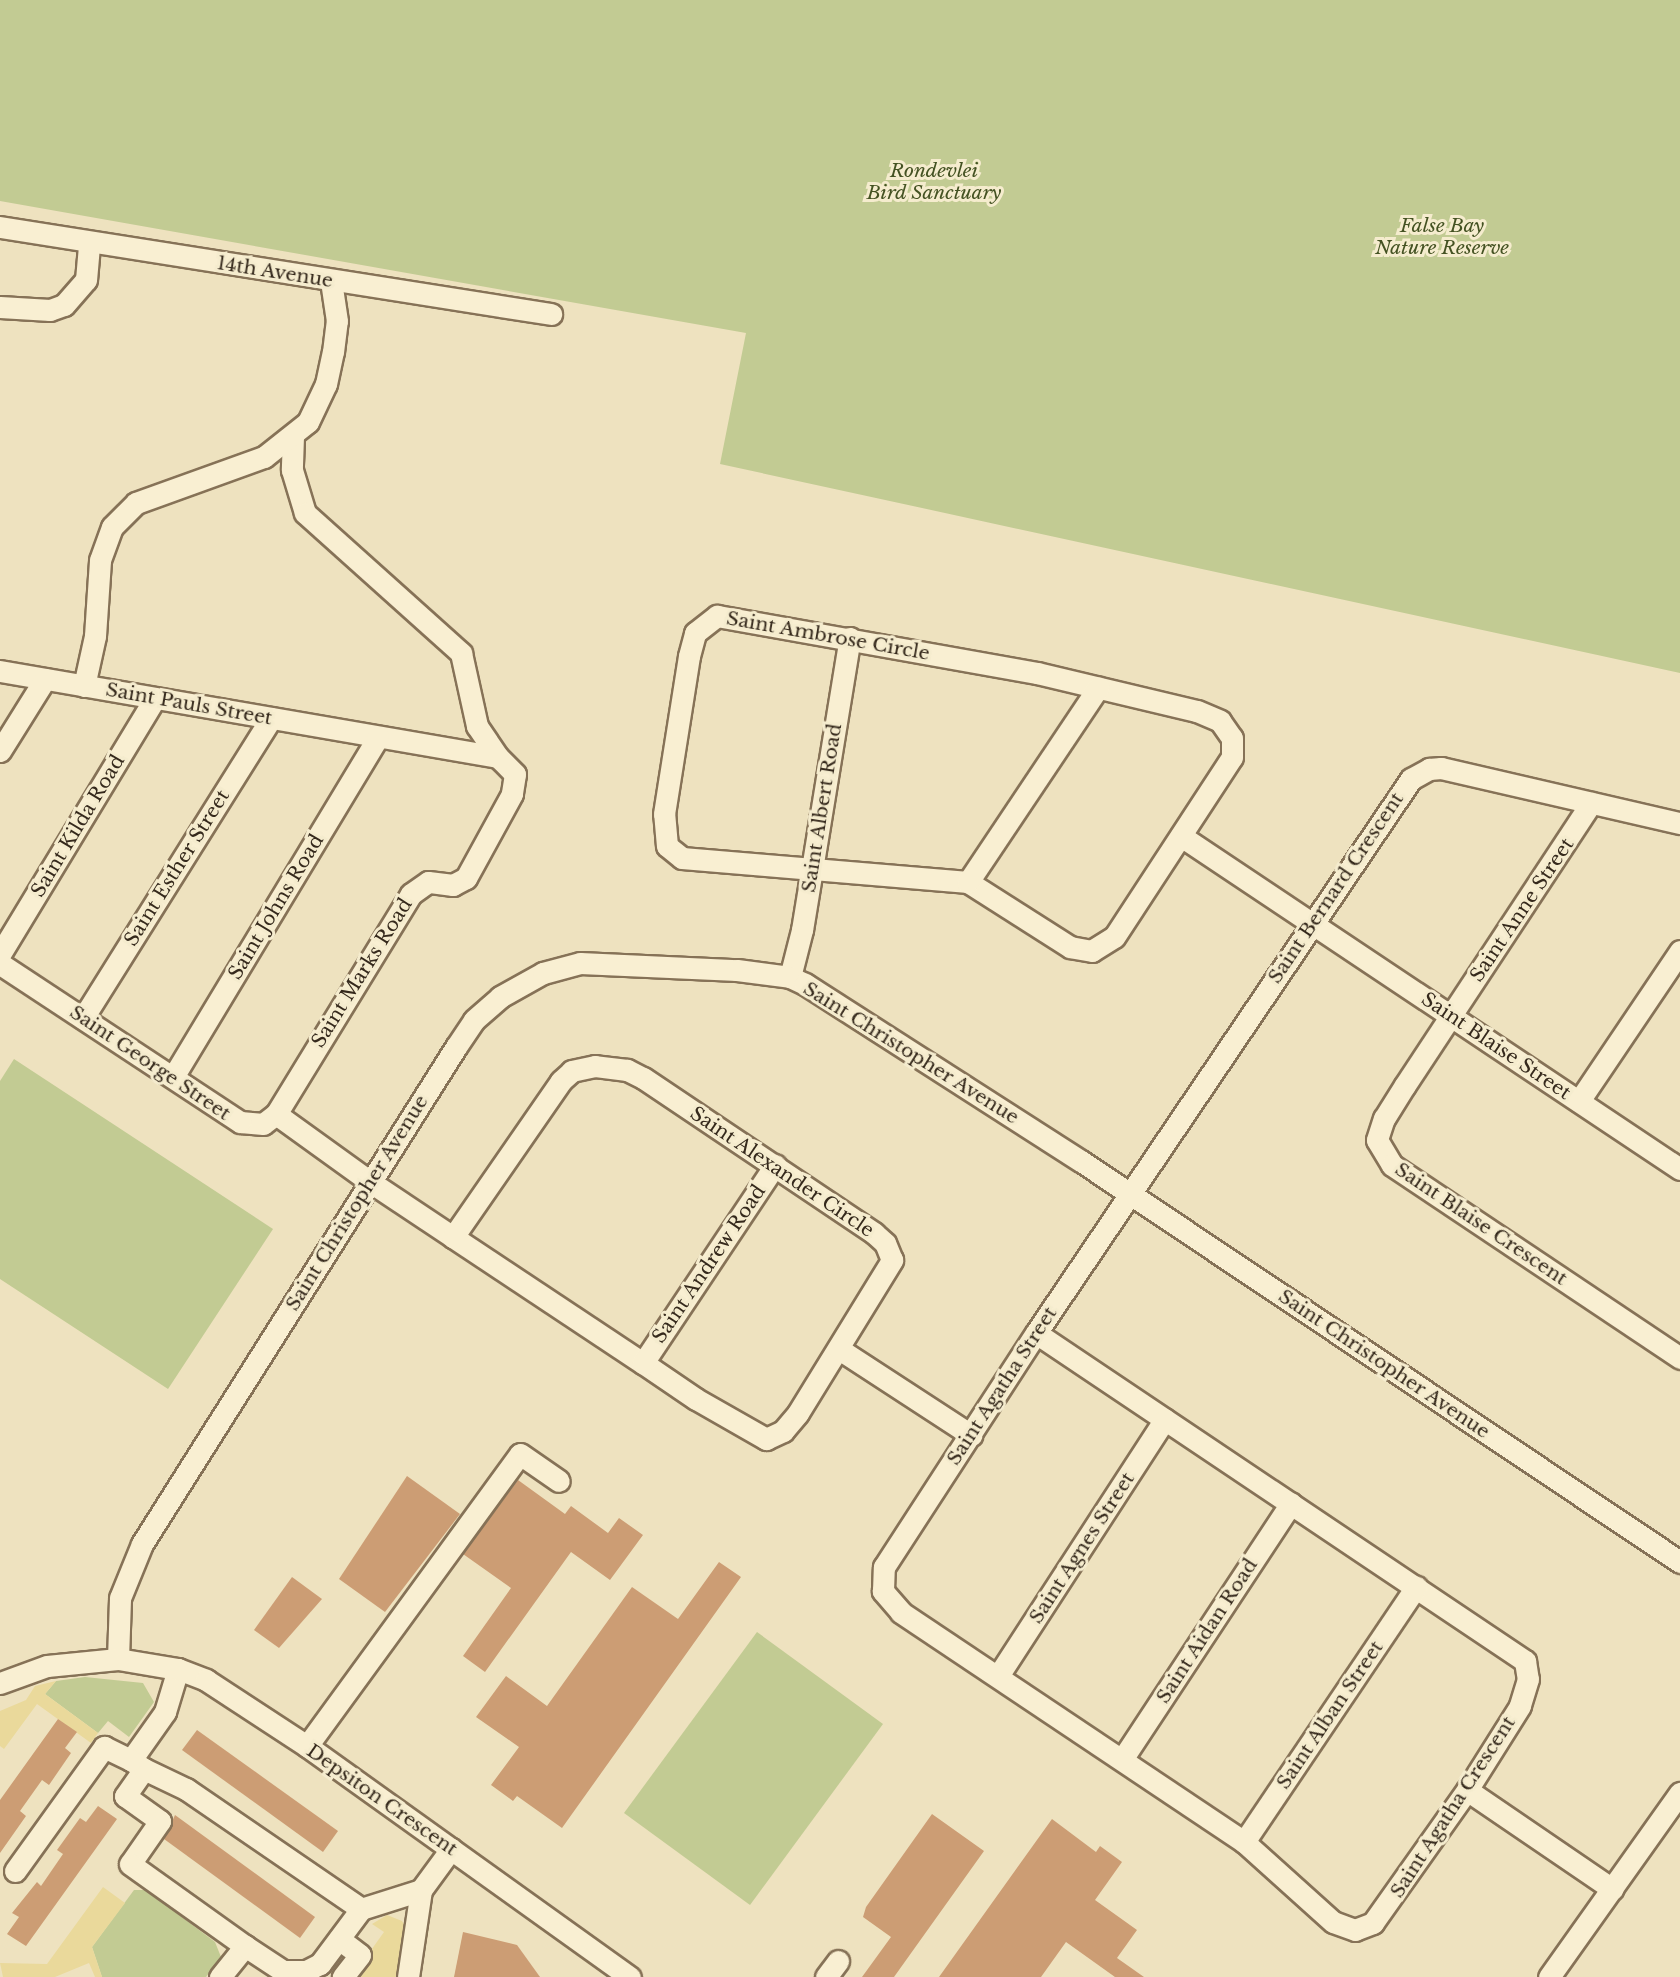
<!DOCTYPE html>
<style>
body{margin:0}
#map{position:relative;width:1680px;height:1977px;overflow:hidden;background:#eee2bf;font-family:"Libre Baskerville",serif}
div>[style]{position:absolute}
.green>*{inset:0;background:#c2cb93}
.sand>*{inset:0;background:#ead99b}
.building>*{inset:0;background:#cc9d74}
.roads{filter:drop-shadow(2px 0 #867257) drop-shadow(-2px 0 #867257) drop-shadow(0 2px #867257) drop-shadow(0 -2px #867257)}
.minor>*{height:21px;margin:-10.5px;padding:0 10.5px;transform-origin:10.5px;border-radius:10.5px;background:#f9efd2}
span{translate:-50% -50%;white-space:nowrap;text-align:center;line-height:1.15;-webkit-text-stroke:6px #f5ecce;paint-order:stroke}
.park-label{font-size:19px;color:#445222;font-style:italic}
.street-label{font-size:19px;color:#35291c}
</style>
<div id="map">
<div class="green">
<i style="clip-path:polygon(0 0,1680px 0,1680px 673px,720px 464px,746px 333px,0 201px)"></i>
<i style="clip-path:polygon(14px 1059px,273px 1229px,168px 1389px,0 1279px,0 1081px)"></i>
<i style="clip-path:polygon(757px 1632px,883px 1724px,750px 1905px,624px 1813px)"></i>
<i style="clip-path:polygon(85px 1677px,143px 1683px,154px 1702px,129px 1737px,108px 1721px,98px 1733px,45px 1694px,56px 1681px)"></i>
<i style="clip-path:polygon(134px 1890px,146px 1890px,215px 1942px,221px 1957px,206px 1977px,102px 1977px,92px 1947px)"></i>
</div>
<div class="sand">
<i style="clip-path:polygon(56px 1681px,45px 1694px,98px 1733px,91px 1743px,37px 1704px,4px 1749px,0 1746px,0 1711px,26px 1700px,35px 1686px)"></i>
<i style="clip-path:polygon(103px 1887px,125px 1903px,92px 1947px,102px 1977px,95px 1977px,89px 1963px,55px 1977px,3px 1977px,0 1963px,47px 1964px)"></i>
<i style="clip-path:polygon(387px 1915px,402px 1921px,406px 1928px,399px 1977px,352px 1977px,384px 1932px,372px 1924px)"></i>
</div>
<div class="building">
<i style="clip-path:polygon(407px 1476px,460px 1514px,385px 1612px,339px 1579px)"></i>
<i style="clip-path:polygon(518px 1480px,565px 1514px,571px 1506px,608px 1533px,619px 1518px,643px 1535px,610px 1580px,571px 1552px,485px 1672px,463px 1656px,511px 1588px,463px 1554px)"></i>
<i style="clip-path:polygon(719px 1562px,741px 1577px,562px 1828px,517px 1796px,513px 1801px,491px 1785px,519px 1747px,476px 1717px,506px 1676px,547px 1706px,632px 1587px,678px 1619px)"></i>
<i style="clip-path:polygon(292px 1577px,322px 1599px,279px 1648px,254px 1630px)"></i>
<i style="clip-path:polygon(58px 1719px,77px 1732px,65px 1748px,71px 1753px,49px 1785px,42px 1780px,20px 1811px,26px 1816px,0 1853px,0 1800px)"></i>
<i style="clip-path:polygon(197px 1730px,338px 1831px,323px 1852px,182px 1750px)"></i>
<i style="clip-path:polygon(98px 1806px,117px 1819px,26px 1946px,7px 1934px,19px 1917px,12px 1913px,37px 1882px,41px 1886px,63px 1854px,57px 1850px,80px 1818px,86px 1822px)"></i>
<i style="clip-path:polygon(932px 1814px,984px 1851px,894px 1977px,862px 1977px,891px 1937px,863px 1917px,866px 1907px)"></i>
<i style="clip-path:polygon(175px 1815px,315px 1917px,300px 1938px,164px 1839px)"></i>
<i style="clip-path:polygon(1052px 1819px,1096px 1852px,1100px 1846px,1122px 1862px,1095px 1900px,1137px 1930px,1117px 1958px,1144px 1977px,1115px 1977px,1066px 1942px,1041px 1977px,939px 1977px)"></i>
<i style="clip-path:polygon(463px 1932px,517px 1945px,540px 1977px,454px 1977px)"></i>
</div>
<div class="roads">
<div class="minor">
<i style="left:0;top:227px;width:558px;rotate:8.97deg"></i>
<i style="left:0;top:307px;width:50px;rotate:3.4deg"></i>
<i style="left:50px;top:310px;width:15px;rotate:-20deg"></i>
<i style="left:64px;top:305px;width:33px;rotate:-49deg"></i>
<i style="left:86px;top:280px;width:37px;rotate:-85deg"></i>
<i style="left:293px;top:436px;width:34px;rotate:92deg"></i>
<i style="left:292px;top:470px;width:45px;rotate:73.2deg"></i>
<i style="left:305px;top:513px;width:210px;rotate:41.9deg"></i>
<i style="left:461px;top:653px;width:75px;rotate:77.6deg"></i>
<i style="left:477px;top:726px;width:37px;rotate:56deg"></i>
<i style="left:717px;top:616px;width:325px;rotate:10.1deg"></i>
<i style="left:1037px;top:673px;width:164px;rotate:13.4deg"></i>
<i style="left:1197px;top:711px;width:25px;rotate:23deg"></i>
<i style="left:1220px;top:721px;width:21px;rotate:55deg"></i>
<i style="left:1232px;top:738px;width:19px;rotate:90deg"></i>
<i style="left:1232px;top:757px;width:215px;rotate:123.2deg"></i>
<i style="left:1114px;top:937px;width:26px;rotate:148deg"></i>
<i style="left:1092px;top:951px;width:22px;rotate:-170deg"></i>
<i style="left:1070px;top:947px;width:121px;rotate:-147.5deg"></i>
<i style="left:968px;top:882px;width:287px;rotate:-175.2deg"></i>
<i style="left:682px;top:858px;width:19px;rotate:-141deg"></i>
<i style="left:667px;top:846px;width:32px;rotate:-95deg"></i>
<i style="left:664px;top:814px;width:160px;rotate:-81deg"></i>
<i style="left:689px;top:656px;width:24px;rotate:-75deg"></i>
<i style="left:695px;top:633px;width:28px;rotate:-38deg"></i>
<i style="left:0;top:671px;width:505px;rotate:9.8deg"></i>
<i style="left:498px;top:757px;width:24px;rotate:45deg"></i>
<i style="left:515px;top:774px;width:20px;rotate:99deg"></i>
<i style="left:512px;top:794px;width:96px;rotate:118.7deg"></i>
<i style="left:466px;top:878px;width:15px;rotate:152deg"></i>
<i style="left:453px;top:885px;width:25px;rotate:-173deg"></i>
<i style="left:428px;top:882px;width:21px;rotate:145deg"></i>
<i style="left:411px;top:894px;width:258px;rotate:121.5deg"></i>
<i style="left:276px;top:1114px;width:16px;rotate:142deg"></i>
<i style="left:263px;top:1124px;width:23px;rotate:-175deg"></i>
<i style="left:240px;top:1122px;width:287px;rotate:-146.6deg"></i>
<i style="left:84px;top:686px;width:51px;rotate:-77.6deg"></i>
<i style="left:95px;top:636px;width:76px;rotate:-86.2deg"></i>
<i style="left:100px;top:560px;width:35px;rotate:-70deg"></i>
<i style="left:112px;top:527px;width:34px;rotate:-45deg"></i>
<i style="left:136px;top:503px;width:136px;rotate:-19.8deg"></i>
<i style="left:264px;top:457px;width:56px;rotate:-38.5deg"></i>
<i style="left:308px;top:422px;width:42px;rotate:-64.7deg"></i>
<i style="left:326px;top:384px;width:33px;rotate:-78deg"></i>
<i style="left:333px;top:352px;width:31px;rotate:-83deg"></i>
<i style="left:337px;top:321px;width:40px;rotate:-98.5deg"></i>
<i style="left:0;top:751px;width:85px;rotate:-58deg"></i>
<i style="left:1591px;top:803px;width:338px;rotate:123.4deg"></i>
<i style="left:1405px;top:1085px;width:39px;rotate:122deg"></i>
<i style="left:1384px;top:1118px;width:23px;rotate:108deg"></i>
<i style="left:1377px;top:1140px;width:29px;rotate:59deg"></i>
<i style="left:1392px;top:1165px;width:347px;rotate:33.8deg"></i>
<i style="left:1181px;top:836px;width:600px;rotate:33.72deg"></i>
<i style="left:968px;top:882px;width:234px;rotate:-56.2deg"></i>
<i style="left:0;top:954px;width:299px;rotate:-58.8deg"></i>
<i style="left:790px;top:977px;width:49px;rotate:-75.7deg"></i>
<i style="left:802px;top:930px;width:296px;rotate:-80.7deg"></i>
<i style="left:83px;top:1018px;width:354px;rotate:-57.9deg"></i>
<i style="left:173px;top:1077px;width:397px;rotate:-58.9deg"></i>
<i style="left:1579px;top:1101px;width:181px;rotate:-56deg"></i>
<i style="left:276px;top:1114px;width:115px;rotate:35.8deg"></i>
<i style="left:369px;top:1181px;width:101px;rotate:33.7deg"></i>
<i style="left:453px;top:1237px;width:228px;rotate:33.6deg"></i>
<i style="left:643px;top:1363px;width:64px;rotate:34.2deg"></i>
<i style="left:696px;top:1399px;width:81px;rotate:29.7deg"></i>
<i style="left:766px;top:1439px;width:19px;rotate:-25deg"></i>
<i style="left:783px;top:1431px;width:23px;rotate:-50deg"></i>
<i style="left:798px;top:1413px;width:180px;rotate:-58.4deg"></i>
<i style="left:892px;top:1260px;width:18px;rotate:-112deg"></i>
<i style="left:885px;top:1243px;width:15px;rotate:-138deg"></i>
<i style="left:874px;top:1233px;width:278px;rotate:-146.1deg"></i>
<i style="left:643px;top:1078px;width:18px;rotate:-153deg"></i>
<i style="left:627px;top:1070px;width:32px;rotate:-173deg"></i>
<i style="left:595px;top:1066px;width:24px;rotate:168deg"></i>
<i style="left:572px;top:1071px;width:15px;rotate:138deg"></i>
<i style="left:561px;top:1081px;width:190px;rotate:124.7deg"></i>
<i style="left:1036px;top:1333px;width:589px;rotate:33.85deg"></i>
<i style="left:1525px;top:1661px;width:18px;rotate:81deg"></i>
<i style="left:1528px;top:1679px;width:28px;rotate:107deg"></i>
<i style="left:1520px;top:1706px;width:99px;rotate:122.2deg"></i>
<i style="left:1467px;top:1790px;width:163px;rotate:125.3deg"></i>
<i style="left:1373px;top:1923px;width:19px;rotate:159deg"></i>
<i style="left:1355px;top:1930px;width:23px;rotate:-160deg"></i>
<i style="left:1333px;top:1922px;width:120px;rotate:-138deg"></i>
<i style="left:1244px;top:1842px;width:413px;rotate:-146.2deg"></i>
<i style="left:901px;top:1612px;width:28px;rotate:-131deg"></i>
<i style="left:883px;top:1591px;width:24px;rotate:-88deg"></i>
<i style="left:884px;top:1567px;width:279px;rotate:-57deg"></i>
<i style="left:1036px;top:1333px;width:669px;rotate:-55.91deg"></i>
<i style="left:1411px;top:779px;width:21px;rotate:-29deg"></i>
<i style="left:1429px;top:769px;width:12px;rotate:-5deg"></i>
<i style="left:1441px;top:768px;width:245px;rotate:13deg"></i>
<i style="left:839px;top:1349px;width:158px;rotate:33.1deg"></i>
<i style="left:643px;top:1363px;width:238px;rotate:-56.3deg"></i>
<i style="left:118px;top:1659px;width:61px;rotate:-88.1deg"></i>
<i style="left:120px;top:1598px;width:58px;rotate:-67.8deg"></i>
<i style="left:142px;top:1544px;width:588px;rotate:-57.72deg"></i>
<i style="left:456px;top:1047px;width:32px;rotate:-56deg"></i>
<i style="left:474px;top:1020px;width:35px;rotate:-41deg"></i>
<i style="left:500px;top:997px;width:49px;rotate:-29.2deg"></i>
<i style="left:543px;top:973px;width:38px;rotate:-15deg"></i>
<i style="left:580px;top:963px;width:157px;rotate:2.6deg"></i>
<i style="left:737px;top:970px;width:53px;rotate:7.5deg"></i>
<i style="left:790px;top:977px;width:17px;rotate:25deg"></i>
<i style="left:805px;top:984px;width:328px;rotate:32.7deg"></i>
<i style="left:1081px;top:1161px;width:721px;rotate:33.8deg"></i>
<i style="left:178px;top:1669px;width:45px;rotate:106.8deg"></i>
<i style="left:165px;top:1712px;width:59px;rotate:125.3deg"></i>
<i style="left:131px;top:1760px;width:16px;rotate:35deg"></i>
<i style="left:144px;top:1769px;width:33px;rotate:125deg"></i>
<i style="left:125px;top:1796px;width:43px;rotate:35.5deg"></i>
<i style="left:160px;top:1821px;width:52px;rotate:124.9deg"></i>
<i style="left:130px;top:1864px;width:141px;rotate:35.5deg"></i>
<i style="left:998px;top:1676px;width:306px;rotate:-57deg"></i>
<i style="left:0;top:1683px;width:50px;rotate:-19.9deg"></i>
<i style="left:47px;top:1666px;width:71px;rotate:-5.6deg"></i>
<i style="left:118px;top:1659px;width:61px;rotate:9.5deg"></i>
<i style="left:178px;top:1669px;width:30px;rotate:21deg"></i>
<i style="left:206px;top:1680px;width:121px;rotate:33.2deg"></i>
<i style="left:307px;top:1746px;width:397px;rotate:35.6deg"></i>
<i style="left:307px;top:1746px;width:361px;rotate:-53.9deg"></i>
<i style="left:520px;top:1454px;width:47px;rotate:34.7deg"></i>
<i style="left:1123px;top:1758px;width:305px;rotate:-56.6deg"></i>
<i style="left:144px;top:1769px;width:47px;rotate:25.5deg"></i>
<i style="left:186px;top:1789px;width:212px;rotate:34.4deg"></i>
<i style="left:1467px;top:1790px;width:176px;rotate:34.3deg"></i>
<i style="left:1244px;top:1842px;width:308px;rotate:-56deg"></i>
<i style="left:15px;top:1871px;width:153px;rotate:-54.3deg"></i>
<i style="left:104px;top:1747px;width:30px;rotate:26deg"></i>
<i style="left:339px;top:1939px;width:26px;rotate:37deg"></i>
<i style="left:360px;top:1955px;width:28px;rotate:128deg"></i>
<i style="left:220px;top:1977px;width:40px;rotate:-51deg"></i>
<i style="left:245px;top:1946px;width:45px;rotate:33.3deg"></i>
<i style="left:283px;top:1971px;width:23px"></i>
<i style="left:306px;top:1971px;width:16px;rotate:-27deg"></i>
<i style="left:320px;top:1964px;width:69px;rotate:-53.3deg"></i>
<i style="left:361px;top:1909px;width:63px;rotate:-17.6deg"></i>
<i style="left:408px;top:1977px;width:88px;rotate:-81.5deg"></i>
<i style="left:421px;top:1890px;width:51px;rotate:-53.8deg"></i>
<i style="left:826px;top:1977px;width:20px;rotate:-53deg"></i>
<i style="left:1549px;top:1977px;width:226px;rotate:-54.6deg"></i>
</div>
</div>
<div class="park-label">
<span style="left:934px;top:182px">Rondevlei<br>Bird Sanctuary</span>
<span style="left:1442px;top:237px">False Bay<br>Nature Reserve</span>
</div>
<div class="street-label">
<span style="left:275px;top:272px;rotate:9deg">14th Avenue</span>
<span style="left:828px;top:636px;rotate:10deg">Saint Ambrose Circle</span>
<span style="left:189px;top:704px;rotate:10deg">Saint Pauls Street</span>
<span style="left:822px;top:808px;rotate:-81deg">Saint Albert Road</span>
<span style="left:78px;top:826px;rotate:-59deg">Saint Kilda Road</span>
<span style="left:177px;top:868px;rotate:-58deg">Saint Esther Street</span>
<span style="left:1336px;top:888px;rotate:-56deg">Saint Bernard Crescent</span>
<span style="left:276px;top:907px;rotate:-59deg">Saint Johns Road</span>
<span style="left:1522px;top:910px;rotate:-56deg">Saint Anne Street</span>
<span style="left:362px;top:973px;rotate:-58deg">Saint Marks Road</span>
<span style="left:1496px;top:1046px;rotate:34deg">Saint Blaise Street</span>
<span style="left:911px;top:1053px;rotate:32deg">Saint Christopher Avenue</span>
<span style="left:150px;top:1063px;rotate:34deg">Saint George Street</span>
<span style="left:782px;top:1172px;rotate:34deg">Saint Alexander Circle</span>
<span style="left:357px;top:1203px;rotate:-58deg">Saint Christopher Avenue</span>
<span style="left:1481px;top:1224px;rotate:34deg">Saint Blaise Crescent</span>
<span style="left:709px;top:1264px;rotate:-56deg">Saint Andrew Road</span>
<span style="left:1384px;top:1364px;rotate:34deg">Saint Christopher Avenue</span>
<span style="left:1002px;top:1386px;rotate:-57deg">Saint Agatha Street</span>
<span style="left:1082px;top:1548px;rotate:-57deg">Saint Agnes Street</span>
<span style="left:1207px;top:1631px;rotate:-57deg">Saint Aidan Road</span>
<span style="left:1330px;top:1715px;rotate:-56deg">Saint Alban Street</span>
<span style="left:382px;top:1800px;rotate:35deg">Depsiton Crescent</span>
<span style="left:1453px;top:1807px;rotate:-57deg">Saint Agatha Crescent</span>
</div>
</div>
